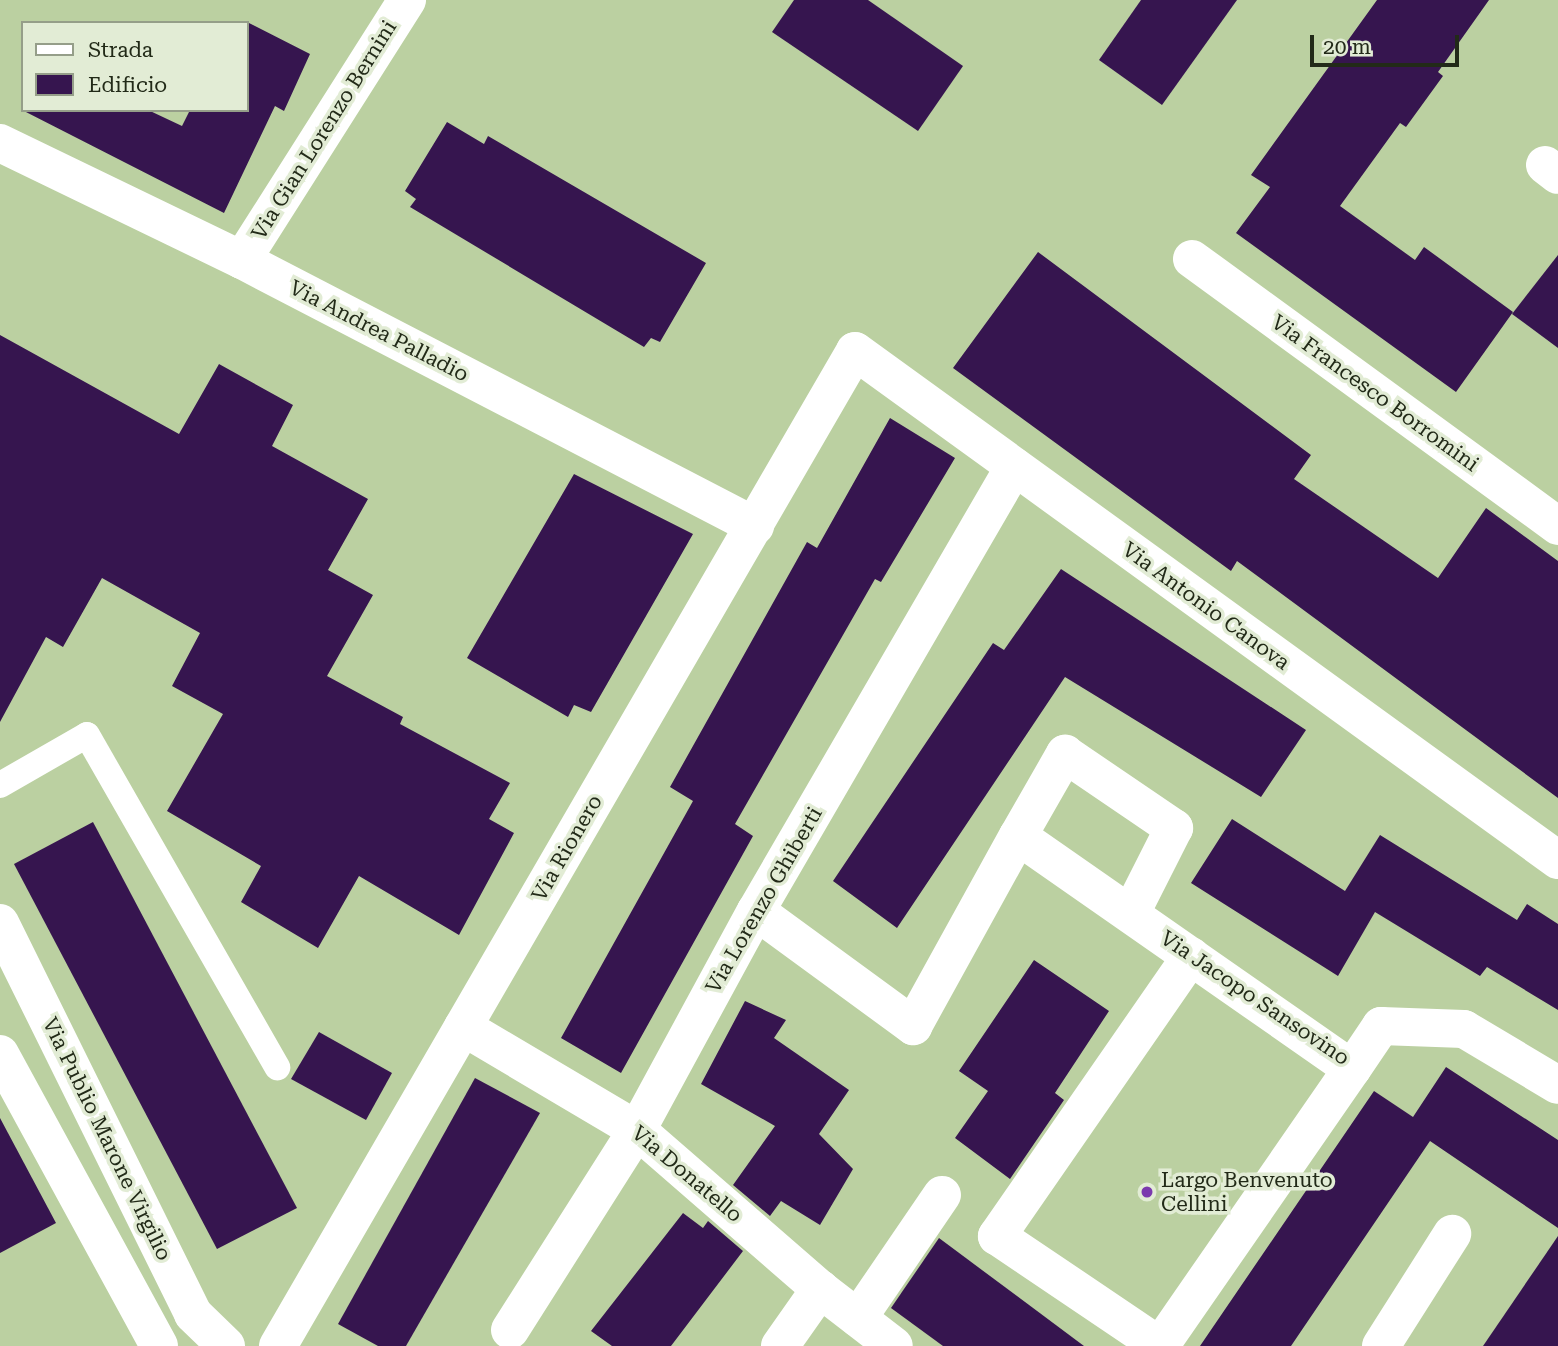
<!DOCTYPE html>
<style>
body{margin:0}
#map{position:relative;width:1558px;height:1346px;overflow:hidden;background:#bbd0a1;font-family:"Roboto Serif",serif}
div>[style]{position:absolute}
.building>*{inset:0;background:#36154f}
.lane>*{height:26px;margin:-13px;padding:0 13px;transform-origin:13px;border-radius:13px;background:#fff}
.street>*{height:38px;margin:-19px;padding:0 19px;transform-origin:19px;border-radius:19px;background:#fff}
.dots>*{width:19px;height:19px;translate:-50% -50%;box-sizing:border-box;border:4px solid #e2ecd5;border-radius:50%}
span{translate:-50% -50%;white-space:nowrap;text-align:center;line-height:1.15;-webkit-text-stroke:7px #e2ecd5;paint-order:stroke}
.street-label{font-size:21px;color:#222a18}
.poi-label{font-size:21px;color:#222a18}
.left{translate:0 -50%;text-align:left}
.legend{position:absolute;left:21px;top:21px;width:228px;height:91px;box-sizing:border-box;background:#e2ecd5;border:2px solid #959e89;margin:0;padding:9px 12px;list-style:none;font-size:21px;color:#222a18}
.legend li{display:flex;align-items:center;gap:14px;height:35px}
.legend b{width:35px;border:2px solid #959e89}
.scale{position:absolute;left:1310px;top:35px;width:149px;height:32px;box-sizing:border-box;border:4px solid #222a18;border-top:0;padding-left:9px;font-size:21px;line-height:24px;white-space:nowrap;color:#222a18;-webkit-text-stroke:5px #e2ecd5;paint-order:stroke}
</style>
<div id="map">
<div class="building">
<i style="clip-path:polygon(794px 0,868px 0,963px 66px,918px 131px,772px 32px)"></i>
<i style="clip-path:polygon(1141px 0,1237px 0,1162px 105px,1099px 60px)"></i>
<i style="clip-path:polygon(1377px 0,1489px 0,1438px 72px,1443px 76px,1406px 127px,1400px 123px,1340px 206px,1415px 260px,1424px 247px,1513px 312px,1456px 392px,1236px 233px,1270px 187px,1251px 175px)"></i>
<i style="clip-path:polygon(247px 22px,310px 54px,284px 111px,275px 106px,224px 213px,22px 110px,148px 110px,182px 126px,190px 110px,247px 110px)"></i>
<i style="clip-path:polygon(447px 122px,484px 144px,488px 136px,706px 263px,660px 342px,651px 338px,644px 347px,410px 207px,416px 199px,405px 191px)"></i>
<i style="clip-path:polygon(1038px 252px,1311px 455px,1294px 479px,1438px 578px,1486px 508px,1558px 561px,1558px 798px,1237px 561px,1231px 571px,953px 368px)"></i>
<i style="clip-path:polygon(1558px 255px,1558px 348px,1512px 314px)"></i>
<i style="clip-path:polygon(0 335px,179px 434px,219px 364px,293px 405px,272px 446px,368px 499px,328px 570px,373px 595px,327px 676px,403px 717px,400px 724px,510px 783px,489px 819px,514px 833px,459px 935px,359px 876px,318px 948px,241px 902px,261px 866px,167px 811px,223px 714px,172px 686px,200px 633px,102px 578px,63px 647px,46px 637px,0 722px)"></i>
<i style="clip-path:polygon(890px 418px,955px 458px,881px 582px,875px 579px,735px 824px,753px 836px,621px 1073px,561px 1038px,693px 801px,670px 787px,807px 542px,817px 548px)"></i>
<i style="clip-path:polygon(574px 474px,693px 534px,591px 712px,574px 705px,568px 717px,467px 658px)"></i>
<i style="clip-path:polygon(1061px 569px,1306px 730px,1261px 797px,1065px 677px,897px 928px,833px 881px,993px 643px,1004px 650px)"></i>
<i style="clip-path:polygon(1232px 819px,1345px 891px,1380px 835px,1517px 920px,1527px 904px,1558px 924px,1558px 1010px,1487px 967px,1480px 976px,1375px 912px,1338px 976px,1191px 883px)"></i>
<i style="clip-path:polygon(93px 822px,297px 1208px,217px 1249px,14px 864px)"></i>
<i style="clip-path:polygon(1034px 960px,1109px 1011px,1055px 1093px,1064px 1100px,1010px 1179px,955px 1138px,988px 1091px,959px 1071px)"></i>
<i style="clip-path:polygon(745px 1001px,786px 1020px,774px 1038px,849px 1090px,819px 1134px,853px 1169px,820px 1225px,781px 1201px,770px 1216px,733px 1185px,775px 1126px,701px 1084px)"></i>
<i style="clip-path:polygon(319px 1032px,392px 1073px,366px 1120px,291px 1079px)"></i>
<i style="clip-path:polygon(1446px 1067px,1558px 1140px,1558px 1228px,1430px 1141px,1291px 1346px,1200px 1346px,1374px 1091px,1413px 1117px)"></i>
<i style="clip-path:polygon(475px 1078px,540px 1113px,406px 1346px,378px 1346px,338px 1324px)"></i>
<i style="clip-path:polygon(0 1118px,56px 1223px,0 1253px)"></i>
<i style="clip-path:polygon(683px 1213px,703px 1228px,708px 1221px,743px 1251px,671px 1346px,612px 1346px,591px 1331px)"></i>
<i style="clip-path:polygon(1558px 1236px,1558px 1346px,1483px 1346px)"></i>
<i style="clip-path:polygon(939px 1238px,1084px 1346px,943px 1346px,891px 1308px)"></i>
</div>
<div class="lane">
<i style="left:0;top:785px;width:100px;rotate:-29.9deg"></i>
<i style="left:87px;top:735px;width:383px;rotate:60.2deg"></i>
</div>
<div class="street">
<i style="left:0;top:143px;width:269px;rotate:25.8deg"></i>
<i style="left:242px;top:260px;width:578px;rotate:27.41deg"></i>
<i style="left:1545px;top:165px;width:16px;rotate:38deg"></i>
<i style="left:1192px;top:259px;width:453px;rotate:36.1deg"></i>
<i style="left:242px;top:260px;width:308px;rotate:-57.6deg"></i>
<i style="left:1018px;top:836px;width:95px;rotate:-60.2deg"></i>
<i style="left:1065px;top:754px;width:132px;rotate:34.2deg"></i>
<i style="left:1174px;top:828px;width:95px;rotate:116.8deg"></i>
<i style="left:756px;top:911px;width:195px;rotate:36.2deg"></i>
<i style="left:913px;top:1026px;width:217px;rotate:-61.1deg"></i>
<i style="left:1018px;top:836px;width:407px;rotate:34.9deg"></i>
<i style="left:1352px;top:1069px;width:52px;rotate:-56deg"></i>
<i style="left:1381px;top:1026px;width:83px;rotate:2.1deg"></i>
<i style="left:1464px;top:1029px;width:109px;rotate:30.8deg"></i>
<i style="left:0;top:923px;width:436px;rotate:63.7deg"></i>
<i style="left:193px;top:1314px;width:46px;rotate:44.1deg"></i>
<i style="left:1191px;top:956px;width:341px;rotate:124.7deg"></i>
<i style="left:997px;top:1236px;width:197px;rotate:34deg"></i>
<i style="left:1160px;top:1346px;width:337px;rotate:-55.3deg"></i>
<i style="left:463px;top:1027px;width:202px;rotate:30.6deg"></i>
<i style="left:637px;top:1130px;width:242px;rotate:41deg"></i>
<i style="left:820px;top:1289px;width:93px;rotate:37.6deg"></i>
<i style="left:0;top:1054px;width:332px;rotate:61.4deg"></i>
<i style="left:858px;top:1318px;width:149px;rotate:-55.7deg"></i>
<i style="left:510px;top:1330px;width:237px;rotate:-57.6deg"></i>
<i style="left:637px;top:1130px;width:249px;rotate:-61.5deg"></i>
<i style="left:756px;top:911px;width:514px;rotate:-59.84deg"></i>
<i style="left:278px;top:1346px;width:1150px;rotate:-59.89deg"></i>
<i style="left:855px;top:351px;width:868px;rotate:35.91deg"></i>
<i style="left:780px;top:1346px;width:70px;rotate:-54.9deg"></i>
<i style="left:1381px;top:1346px;width:133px;rotate:-57.6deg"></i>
</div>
<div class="dots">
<i style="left:1147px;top:1192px;background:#7b39ae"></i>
</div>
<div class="street-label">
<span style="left:324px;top:130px;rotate:-58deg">Via Gian Lorenzo Bernini</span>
<span style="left:379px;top:331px;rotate:27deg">Via Andrea Palladio</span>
<span style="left:1375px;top:393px;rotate:36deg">Via Francesco Borromini</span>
<span style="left:1206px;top:606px;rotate:36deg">Via Antonio Canova</span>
<span style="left:567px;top:848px;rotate:-60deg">Via Rionero</span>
<span style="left:764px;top:900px;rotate:-60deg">Via Lorenzo Ghiberti</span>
<span style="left:1255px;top:998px;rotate:34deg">Via Jacopo Sansovino</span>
<span style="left:107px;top:1139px;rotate:64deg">Via Publio Marone Virgilio</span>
<span style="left:687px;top:1174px;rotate:40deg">Via Donatello</span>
</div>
<div class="poi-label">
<span class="left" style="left:1161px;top:1192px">Largo Benvenuto<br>Cellini</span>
</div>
<ul class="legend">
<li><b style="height:9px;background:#fff"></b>Strada</li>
<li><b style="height:19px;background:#36154f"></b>Edificio</li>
</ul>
<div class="scale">20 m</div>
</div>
